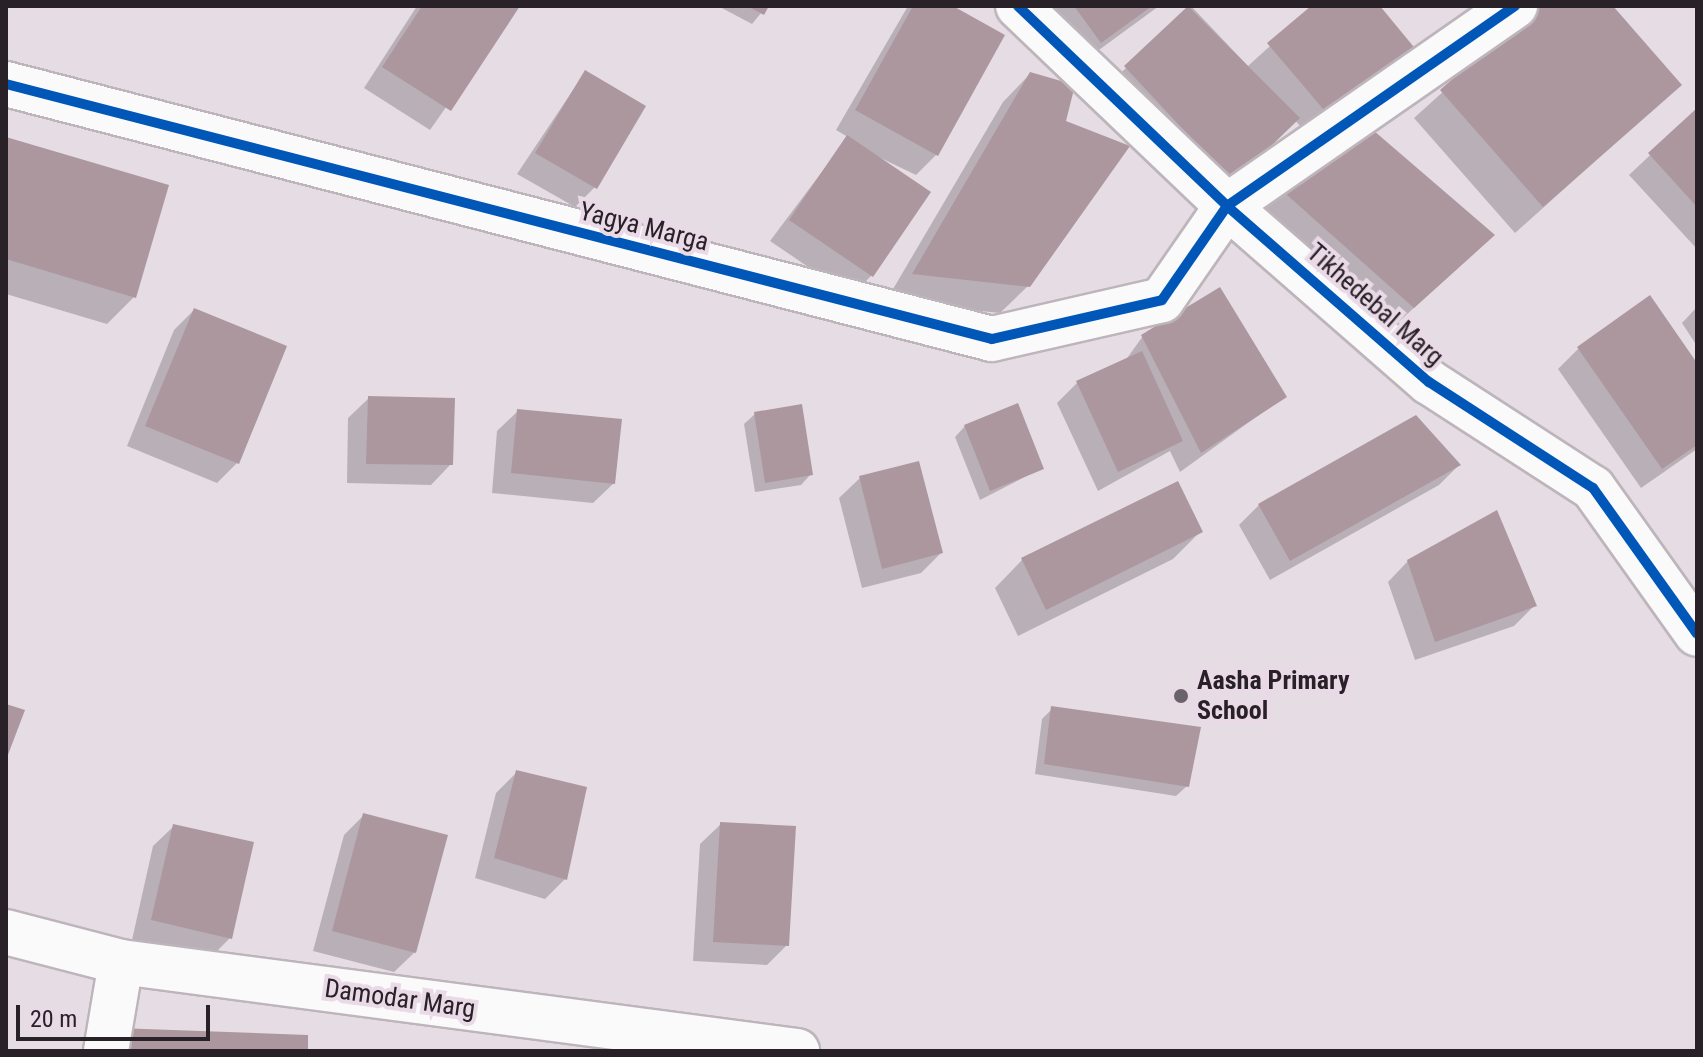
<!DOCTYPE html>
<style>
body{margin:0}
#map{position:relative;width:1703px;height:1057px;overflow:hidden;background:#e6dde4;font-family:"Roboto Condensed",sans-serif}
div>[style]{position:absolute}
.shadow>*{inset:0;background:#0003}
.building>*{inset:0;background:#ac979f}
.roads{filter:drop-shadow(2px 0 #bdb5bb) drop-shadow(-2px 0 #bdb5bb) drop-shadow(0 2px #bdb5bb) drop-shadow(0 -2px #bdb5bb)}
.minor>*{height:44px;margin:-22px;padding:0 22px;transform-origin:22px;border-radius:22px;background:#fbfafb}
.cycleway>*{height:10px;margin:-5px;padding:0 5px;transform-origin:5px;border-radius:5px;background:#0057b8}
.dots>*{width:22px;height:22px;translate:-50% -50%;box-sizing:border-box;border:4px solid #ead9e7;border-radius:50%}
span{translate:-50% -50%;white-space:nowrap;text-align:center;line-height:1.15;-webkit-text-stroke:8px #ead9e7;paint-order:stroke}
.street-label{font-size:26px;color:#282127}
.poi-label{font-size:26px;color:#282127;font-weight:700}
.left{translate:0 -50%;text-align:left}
.frame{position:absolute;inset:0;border:8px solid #282127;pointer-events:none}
.scale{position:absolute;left:16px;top:1005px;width:194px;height:36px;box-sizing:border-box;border:4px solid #282127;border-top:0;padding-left:10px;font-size:24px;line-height:28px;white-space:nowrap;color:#282127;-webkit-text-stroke:6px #ead9e7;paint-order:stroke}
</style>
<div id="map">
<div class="shadow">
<i style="clip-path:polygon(417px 6px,517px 6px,430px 130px,364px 88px)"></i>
<i style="clip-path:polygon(718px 6px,767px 6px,752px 24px)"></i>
<i style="clip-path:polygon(908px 6px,949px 6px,936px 155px,916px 175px,868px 152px,871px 276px,851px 296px,770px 241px,848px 137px,836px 130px)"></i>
<i style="clip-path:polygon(1027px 6px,1159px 6px,1073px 69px)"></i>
<i style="clip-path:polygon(1191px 6px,1248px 66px,1314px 6px,1377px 6px,1313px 142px,1295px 120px,1212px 201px,1105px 88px)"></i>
<i style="clip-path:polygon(1538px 6px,1610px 6px,1680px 85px,1515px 233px,1414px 118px)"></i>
<i style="clip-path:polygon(585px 72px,595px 187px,575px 207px,517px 174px)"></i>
<i style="clip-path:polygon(1030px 74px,1028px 286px,1000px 313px,886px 301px,1003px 102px)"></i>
<i style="clip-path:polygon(1697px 111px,1697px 249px,1629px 175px)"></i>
<i style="clip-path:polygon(6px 139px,134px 297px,107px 324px,6px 294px)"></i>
<i style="clip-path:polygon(1279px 188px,1472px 255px,1393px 327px,1259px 208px)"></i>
<i style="clip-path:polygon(1697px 307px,1697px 346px,1682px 323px)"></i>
<i style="clip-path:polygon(194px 310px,285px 347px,237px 463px,217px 483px,127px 446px,174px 330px)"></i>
<i style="clip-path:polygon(1143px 336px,1285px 396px,1180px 472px,1170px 451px,1098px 491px,1057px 403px,1077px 383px,1125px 361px)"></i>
<i style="clip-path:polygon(1578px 349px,1697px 367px,1697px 449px,1641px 488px,1558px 369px)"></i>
<i style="clip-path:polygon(369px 398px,451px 464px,431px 485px,347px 483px,348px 418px)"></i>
<i style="clip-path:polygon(518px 411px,614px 483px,593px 503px,492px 493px,497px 431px)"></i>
<i style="clip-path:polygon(755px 414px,811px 474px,801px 485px,755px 492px,744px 424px)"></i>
<i style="clip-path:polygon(965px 426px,1042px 468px,980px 500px,955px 437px)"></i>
<i style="clip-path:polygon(1459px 465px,1439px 485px,1270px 580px,1239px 525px,1259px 505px)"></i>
<i style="clip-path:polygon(860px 478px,941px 553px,921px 573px,862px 588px,839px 498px)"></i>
<i style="clip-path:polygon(1201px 531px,1173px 559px,1018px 636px,995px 588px,1022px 560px)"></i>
<i style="clip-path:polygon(1408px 561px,1534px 606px,1514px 626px,1415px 660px,1388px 582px)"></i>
<i style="clip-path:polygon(1052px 709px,1187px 786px,1176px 796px,1035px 774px,1042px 719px)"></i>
<i style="clip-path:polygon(516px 773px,565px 879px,545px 899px,475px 878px,496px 793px)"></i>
<i style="clip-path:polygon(364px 815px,415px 952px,394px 972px,313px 951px,344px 835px)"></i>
<i style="clip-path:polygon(721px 824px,787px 945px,767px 965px,693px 961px,700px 844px)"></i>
<i style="clip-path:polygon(174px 826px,230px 938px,210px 958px,132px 940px,153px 846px)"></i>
</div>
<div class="building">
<i style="clip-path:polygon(422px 6px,520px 6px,451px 111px,382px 67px)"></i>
<i style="clip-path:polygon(747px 6px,769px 6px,764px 15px)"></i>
<i style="clip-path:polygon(913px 6px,953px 6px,1005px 35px,938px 156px,855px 110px)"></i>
<i style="clip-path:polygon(1074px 6px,1152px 6px,1101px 43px)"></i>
<i style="clip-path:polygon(1188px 6px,1300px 118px,1233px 183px,1124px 66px)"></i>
<i style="clip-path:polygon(1311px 6px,1380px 6px,1418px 52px,1335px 123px,1267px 43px)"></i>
<i style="clip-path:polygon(1535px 6px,1613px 6px,1682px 85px,1543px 207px,1440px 90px)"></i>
<i style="clip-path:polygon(585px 70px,646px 106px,597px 189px,535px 153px)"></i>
<i style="clip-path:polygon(1030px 72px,1075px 85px,1066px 121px,1130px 146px,1030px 287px,912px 274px)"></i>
<i style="clip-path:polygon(1697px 108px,1697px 207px,1648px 153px)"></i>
<i style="clip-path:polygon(1366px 124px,1495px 235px,1414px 308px,1278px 187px)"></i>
<i style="clip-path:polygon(847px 135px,931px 192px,873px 277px,789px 220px)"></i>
<i style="clip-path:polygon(6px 137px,169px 185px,136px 298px,6px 259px)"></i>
<i style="clip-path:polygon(1220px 287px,1287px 397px,1201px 453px,1141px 335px)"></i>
<i style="clip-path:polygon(1650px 295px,1697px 363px,1697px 445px,1662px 469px,1577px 347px)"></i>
<i style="clip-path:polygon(194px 308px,287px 346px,239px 464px,145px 426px)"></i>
<i style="clip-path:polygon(1142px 351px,1183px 441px,1118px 472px,1076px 381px)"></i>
<i style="clip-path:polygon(368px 396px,455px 398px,453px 465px,366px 464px)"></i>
<i style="clip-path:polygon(1018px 403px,1044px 469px,990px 491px,964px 425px)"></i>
<i style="clip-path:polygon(802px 404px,813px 475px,765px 483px,754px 412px)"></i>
<i style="clip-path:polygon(517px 409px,622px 419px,615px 484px,511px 473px)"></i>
<i style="clip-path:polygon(1416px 415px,1461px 465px,1290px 561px,1258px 504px)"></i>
<i style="clip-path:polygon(919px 461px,943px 553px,882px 569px,859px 476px)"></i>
<i style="clip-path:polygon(1178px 481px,1203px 532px,1046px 610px,1021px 558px)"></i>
<i style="clip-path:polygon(1497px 510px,1537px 606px,1435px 642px,1407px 560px)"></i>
<i style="clip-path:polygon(6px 704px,25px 710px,6px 760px)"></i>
<i style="clip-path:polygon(1051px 706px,1201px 727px,1189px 787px,1044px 764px)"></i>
<i style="clip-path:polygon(516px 770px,587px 787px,567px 880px,494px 858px)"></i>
<i style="clip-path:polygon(363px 813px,448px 835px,416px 953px,332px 931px)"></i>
<i style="clip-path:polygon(720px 822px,796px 826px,789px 946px,713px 942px)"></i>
<i style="clip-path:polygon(173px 824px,254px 842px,232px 939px,151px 920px)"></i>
<i style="clip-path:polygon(117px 1028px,308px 1035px,308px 1051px,116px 1051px)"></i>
</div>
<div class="roads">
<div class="minor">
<i style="left:1018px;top:6px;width:289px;rotate:43.7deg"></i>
<i style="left:1227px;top:206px;width:268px;rotate:41.1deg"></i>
<i style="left:1429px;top:382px;width:195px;rotate:32.9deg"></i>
<i style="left:1593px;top:488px;width:179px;rotate:54.5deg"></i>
<i style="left:6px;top:84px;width:1018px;rotate:14.5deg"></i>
<i style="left:992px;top:339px;width:174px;rotate:-12.9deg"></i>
<i style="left:1162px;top:300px;width:114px;rotate:-55.3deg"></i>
<i style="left:1227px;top:206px;width:351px;rotate:-34.8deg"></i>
<i style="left:6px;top:932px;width:119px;rotate:14.6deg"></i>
<i style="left:121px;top:962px;width:682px;rotate:7.5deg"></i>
<i style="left:106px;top:1051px;width:90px;rotate:-80.4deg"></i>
</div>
</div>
<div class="cycleway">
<i style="left:1018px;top:6px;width:289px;rotate:43.7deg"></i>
<i style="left:1227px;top:206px;width:268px;rotate:41.1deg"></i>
<i style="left:1429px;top:382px;width:195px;rotate:32.9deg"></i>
<i style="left:1593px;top:488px;width:179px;rotate:54.5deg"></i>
<i style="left:6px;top:84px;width:1018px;rotate:14.5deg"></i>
<i style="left:992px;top:339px;width:174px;rotate:-12.9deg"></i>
<i style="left:1162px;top:300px;width:114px;rotate:-55.3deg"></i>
<i style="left:1227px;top:206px;width:351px;rotate:-34.8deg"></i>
</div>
<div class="dots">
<i style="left:1181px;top:696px;background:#6a6369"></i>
</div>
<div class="street-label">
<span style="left:644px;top:227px;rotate:14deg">Yagya Marga</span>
<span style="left:1375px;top:305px;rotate:41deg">Tikhedebal Marg</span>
<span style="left:400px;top:999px;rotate:8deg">Damodar Marg</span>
</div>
<div class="poi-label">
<span class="left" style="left:1197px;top:696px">Aasha Primary<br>School</span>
</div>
<div class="frame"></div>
<div class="scale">20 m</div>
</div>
